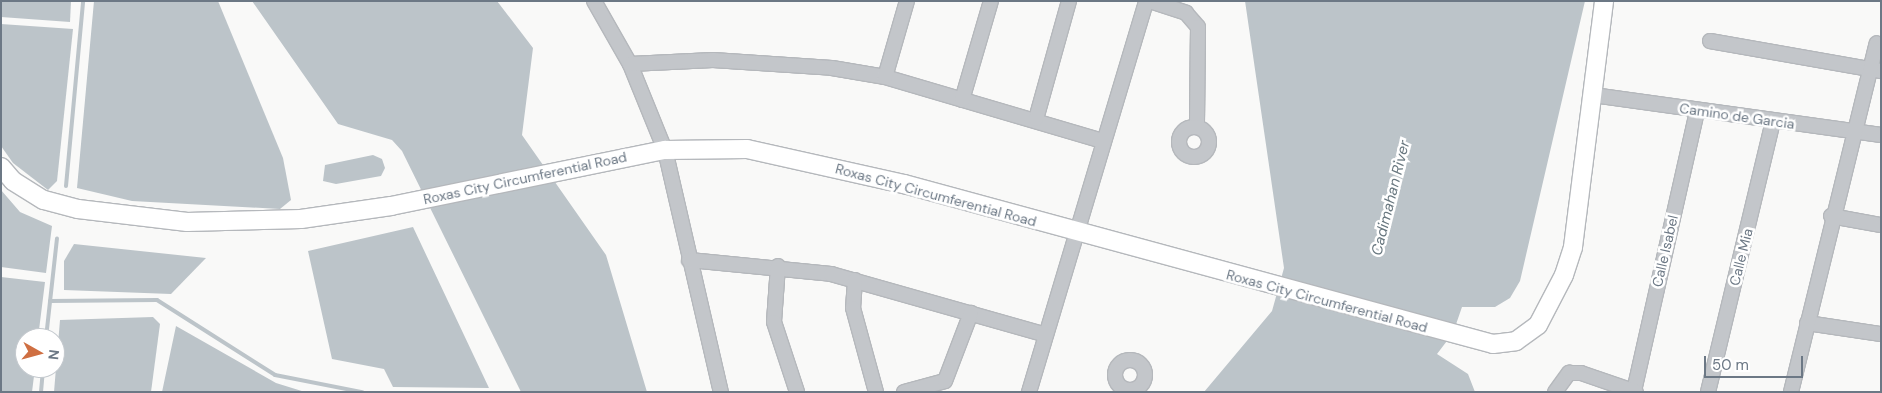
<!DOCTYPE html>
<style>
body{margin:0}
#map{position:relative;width:1882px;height:393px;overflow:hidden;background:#f9f9f8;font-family:"DM Sans",sans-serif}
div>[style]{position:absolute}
.water>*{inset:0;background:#bcc4c9}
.stream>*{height:4px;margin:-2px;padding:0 2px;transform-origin:2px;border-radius:2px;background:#bcc4c9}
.roads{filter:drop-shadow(1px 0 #b5b8bc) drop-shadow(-1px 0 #b5b8bc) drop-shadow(0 1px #b5b8bc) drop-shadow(0 -1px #b5b8bc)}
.minor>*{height:14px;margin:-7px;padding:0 7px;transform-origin:7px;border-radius:7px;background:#c3c6ca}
.minor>.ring{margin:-7px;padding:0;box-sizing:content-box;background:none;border:14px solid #c3c6ca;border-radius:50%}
.major>*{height:18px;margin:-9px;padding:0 9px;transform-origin:9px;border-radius:9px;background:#fff}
span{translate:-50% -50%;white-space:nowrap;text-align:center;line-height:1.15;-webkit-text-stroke:5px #fff;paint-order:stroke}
.street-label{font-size:14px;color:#6c7885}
.water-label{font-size:15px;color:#68777f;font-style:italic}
.frame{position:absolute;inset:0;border:2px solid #6c7885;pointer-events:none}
.north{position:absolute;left:15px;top:328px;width:50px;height:50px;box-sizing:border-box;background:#fff;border:1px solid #c4c9ce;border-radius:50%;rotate:97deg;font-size:14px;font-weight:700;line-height:20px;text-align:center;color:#6c7885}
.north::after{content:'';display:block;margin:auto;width:18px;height:22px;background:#cf6f42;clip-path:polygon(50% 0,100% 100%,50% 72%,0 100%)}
.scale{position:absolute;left:1704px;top:356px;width:99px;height:22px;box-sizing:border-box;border:2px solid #6c7885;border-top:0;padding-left:6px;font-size:15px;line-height:18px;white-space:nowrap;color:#6c7885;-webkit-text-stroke:4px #fff;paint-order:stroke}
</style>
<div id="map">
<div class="water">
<i style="clip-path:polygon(1px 1px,71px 1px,70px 22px,1px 17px)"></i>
<i style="clip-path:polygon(94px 1px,218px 1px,283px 158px,291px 200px,280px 209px,132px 201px,77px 188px)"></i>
<i style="clip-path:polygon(252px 1px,497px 1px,533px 48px,522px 135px,606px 255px,647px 392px,521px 392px,402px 151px,392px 140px,338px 124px)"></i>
<i style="clip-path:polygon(1245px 1px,1585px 1px,1520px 281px,1510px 298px,1495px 307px,1462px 307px,1453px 333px,1437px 354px,1468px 374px,1475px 392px,1204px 392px,1272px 311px,1284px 268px)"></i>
<i style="clip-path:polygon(1px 24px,73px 29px,57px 181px,48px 190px,13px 163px,1px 146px)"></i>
<i style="clip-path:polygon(373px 155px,382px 159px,385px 168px,381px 176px,336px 184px,323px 181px,325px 165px)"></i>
<i style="clip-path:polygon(1px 190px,20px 212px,52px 226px,46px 273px,1px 267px)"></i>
<i style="clip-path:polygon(413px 227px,489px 388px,393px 387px,384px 369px,332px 359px,308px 251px)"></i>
<i style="clip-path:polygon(74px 244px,206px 258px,171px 294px,64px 290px,64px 261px)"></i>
<i style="clip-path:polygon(1px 277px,45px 282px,38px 338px,25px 338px,25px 368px,35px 368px,32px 392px,1px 392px)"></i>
<i style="clip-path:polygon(153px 317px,160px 324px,151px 392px,54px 392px,60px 320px)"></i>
<i style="clip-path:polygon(176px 326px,276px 383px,305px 392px,162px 392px)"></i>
</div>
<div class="stream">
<i style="left:66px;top:186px;width:186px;rotate:-84.7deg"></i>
<i style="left:50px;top:301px;width:107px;rotate:-0.5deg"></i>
<i style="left:157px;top:300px;width:140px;rotate:32.4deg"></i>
<i style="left:275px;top:375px;width:89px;rotate:11.1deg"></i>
<i style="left:46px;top:338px;width:100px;rotate:-83.7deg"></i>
<i style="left:41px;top:392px;width:24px;rotate:-85deg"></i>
</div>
<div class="roads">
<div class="minor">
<i style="left:594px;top:1px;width:73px;rotate:60.3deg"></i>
<i style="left:630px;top:64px;width:93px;rotate:67.9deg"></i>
<i style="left:665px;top:150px;width:248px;rotate:77deg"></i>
<i style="left:1150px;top:1px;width:38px;rotate:18deg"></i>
<i style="left:1186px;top:13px;width:18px;rotate:49deg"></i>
<i style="left:1198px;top:27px;width:100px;rotate:90.6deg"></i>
<i style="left:1710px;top:41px;width:174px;rotate:10deg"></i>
<i style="left:630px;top:64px;width:83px;rotate:-2.8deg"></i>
<i style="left:713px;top:60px;width:119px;rotate:3.8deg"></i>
<i style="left:832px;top:68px;width:54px;rotate:9.6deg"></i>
<i style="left:885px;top:77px;width:226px;rotate:16.4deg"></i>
<i style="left:885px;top:77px;width:79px;rotate:-73.9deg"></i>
<i style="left:1593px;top:95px;width:291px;rotate:7.9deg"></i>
<i style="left:962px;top:100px;width:103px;rotate:-73.7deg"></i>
<i style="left:1036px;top:119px;width:123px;rotate:-74.4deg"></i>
<i class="ring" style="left:1179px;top:127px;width:16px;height:16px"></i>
<i style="left:1831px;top:216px;width:51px;rotate:10.2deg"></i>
<i style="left:689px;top:260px;width:143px;rotate:5.6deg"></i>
<i style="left:831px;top:274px;width:223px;rotate:15.8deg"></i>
<i style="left:778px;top:266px;width:56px;rotate:94.1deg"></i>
<i style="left:774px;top:322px;width:74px;rotate:71.8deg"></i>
<i style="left:855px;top:280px;width:28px;rotate:94deg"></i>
<i style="left:853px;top:308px;width:87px;rotate:74.7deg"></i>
<i style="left:1807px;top:323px;width:75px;rotate:8.5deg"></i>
<i class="ring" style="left:1115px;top:360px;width:16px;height:16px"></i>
<i style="left:1634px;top:391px;width:287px;rotate:-77.3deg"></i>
<i style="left:904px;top:392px;width:42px;rotate:-15deg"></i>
<i style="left:945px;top:381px;width:73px;rotate:-69.1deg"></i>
<i style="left:1029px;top:392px;width:408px;rotate:-73.3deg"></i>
<i style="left:1555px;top:392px;width:24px;rotate:-54deg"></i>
<i style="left:1569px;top:373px;width:12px"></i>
<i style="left:1581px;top:373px;width:58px;rotate:19.1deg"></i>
<i style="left:1708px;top:392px;width:279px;rotate:-76.5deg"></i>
<i style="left:1791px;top:392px;width:359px;rotate:-76.2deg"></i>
</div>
<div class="major">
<i style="left:1px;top:167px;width:18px;rotate:49deg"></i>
<i style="left:13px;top:181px;width:36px;rotate:32deg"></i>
<i style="left:44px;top:200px;width:35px;rotate:15deg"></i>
<i style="left:78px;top:209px;width:110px;rotate:6.8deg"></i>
<i style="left:187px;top:222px;width:114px;rotate:-1.5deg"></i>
<i style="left:301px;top:219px;width:91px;rotate:-8.2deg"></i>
<i style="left:391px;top:206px;width:280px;rotate:-11.6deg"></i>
<i style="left:665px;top:150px;width:82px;rotate:-0.7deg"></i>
<i style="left:747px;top:149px;width:161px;rotate:12.6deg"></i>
<i style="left:904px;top:184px;width:610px;rotate:15.2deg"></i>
<i style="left:1493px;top:344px;width:23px;rotate:-7deg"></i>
<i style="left:1516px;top:341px;width:27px;rotate:-36deg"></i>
<i style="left:1538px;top:325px;width:56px;rotate:-62.5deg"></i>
<i style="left:1564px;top:275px;width:29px;rotate:-72deg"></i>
<i style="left:1573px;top:247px;width:248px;rotate:-82.8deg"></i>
</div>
</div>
<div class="street-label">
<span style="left:1737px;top:116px;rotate:8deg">Camino de Garcia</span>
<span style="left:525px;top:178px;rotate:-12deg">Roxas City Circumferential Road</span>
<span style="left:936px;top:195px;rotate:15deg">Roxas City Circumferential Road</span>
<span style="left:1665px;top:251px;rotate:-77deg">Calle Isabel</span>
<span style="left:1741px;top:257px;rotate:-76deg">Calle Mia</span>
<span style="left:1327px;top:301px;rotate:15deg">Roxas City Circumferential Road</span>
</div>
<div class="water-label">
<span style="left:1391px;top:198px;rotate:-76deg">Cadimahan River</span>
</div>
<div class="frame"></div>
<div class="north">N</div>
<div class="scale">50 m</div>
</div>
